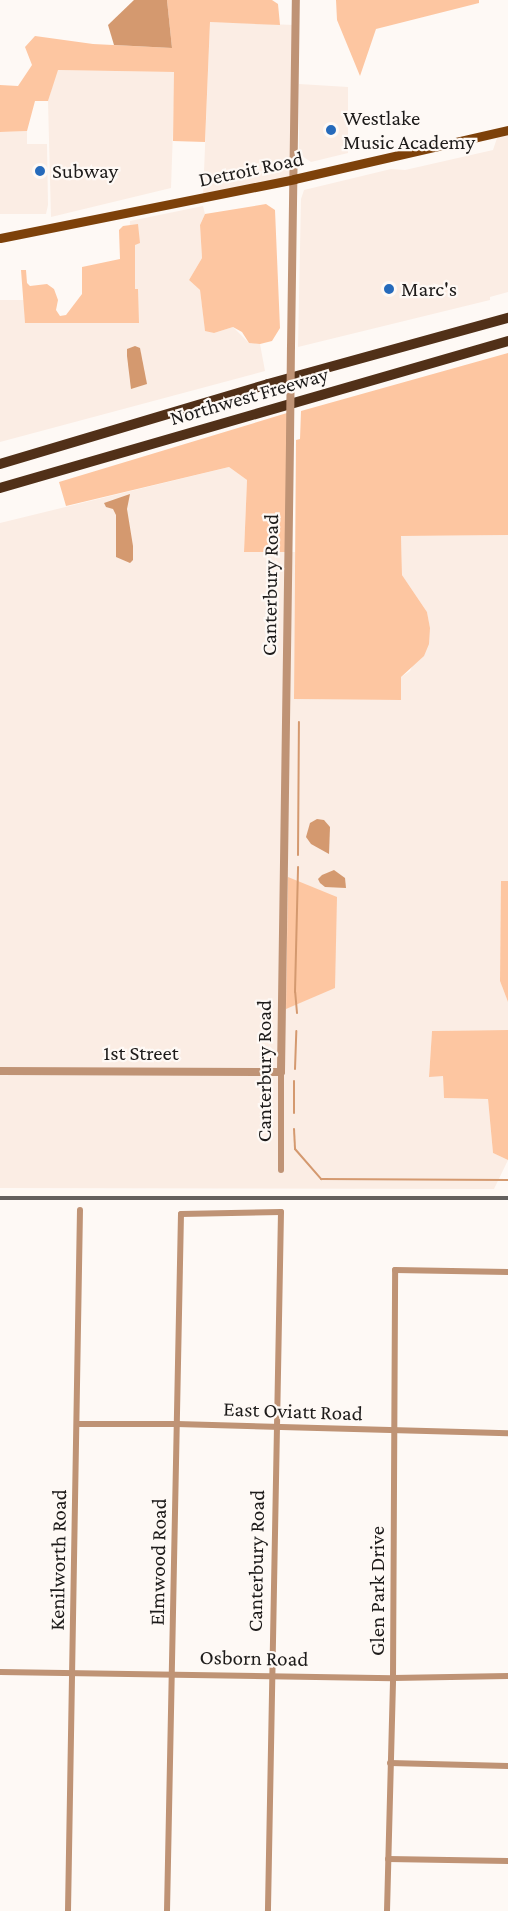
<!DOCTYPE html>
<style>
body{margin:0}
#map{position:relative;width:508px;height:1911px;overflow:hidden;background:#fef9f5;font-family:"Crimson Pro",serif}
div>[style]{position:absolute}
.built>*{inset:0;background:#fbede4}
.green>*{inset:0;background:#fdc6a1}
.water>*{inset:0;background:#d4996f}
.stream>*{height:2px;margin:-1px;padding:0 1px;transform-origin:1px;border-radius:1px;background:#d4996f}
.minor>*{height:6px;margin:-3px;padding:0 3px;transform-origin:3px;border-radius:3px;background:#bf9375}
.tertiary>*{height:8px;margin:-4px;padding:0 4px;transform-origin:4px;border-radius:4px;background:#bf9375}
.primary>*{height:9px;margin:-4.5px;padding:0 4.5px;transform-origin:4.5px;border-radius:4.5px;background:#7d410a}
.motorway>*{height:10px;margin:-5px;padding:0 5px;transform-origin:5px;border-radius:5px;background:#513018}
.rail>*{height:4.5px;margin-top:-2.25px;transform-origin:0;background:repeating-linear-gradient(90deg,#fef9f5 0 7px,#63605e 0 14px);box-sizing:border-box;border-block:2px solid #63605e}
.tertiary-bridge>*{height:8px;margin:-4px;padding:0 4px;transform-origin:4px;border-radius:4px;background:#bf9375}
.dots>*{width:16px;height:16px;translate:-50% -50%;box-sizing:border-box;border:3px solid #fef9f5;border-radius:50%}
span{translate:-50% -50%;white-space:nowrap;text-align:center;line-height:1.15;-webkit-text-stroke:4.5px #fef9f5;paint-order:stroke}
.poi-label{font-size:21px;color:#1d1b1a}
.left{translate:0 -50%;text-align:left}
.street-label{font-size:21px;color:#1d1b1a}
</style>
<div id="map">
<div class="built">
<i style="clip-path:polygon(210px 22px,295px 25px,294px 179px,203px 197px)"></i>
<i style="clip-path:polygon(57px 70px,175px 72px,171px 188px,51px 217px,48px 101px)"></i>
<i style="clip-path:polygon(299px 84px,348px 87px,348px 153px,311px 162px,299px 154px)"></i>
<i style="clip-path:polygon(27px 131px,27px 144px,47px 144px,48px 205px,46px 214px,0 214px,0 132px)"></i>
<i style="clip-path:polygon(508px 135px,508px 292px,490px 297px,490px 300px,298px 347px,301px 199px,304px 190px,391px 169px,405px 170px,493px 150px,497px 138px)"></i>
<i style="clip-path:polygon(203px 206px,205px 214px,200px 225px,202px 258px,189px 280px,200px 290px,205px 330px,214px 333px,233px 327px,249px 343px,260px 344px,265px 371px,0 442px,0 300px,24px 300px,25px 323px,126px 323px,130px 221px)"></i>
<i style="clip-path:polygon(229px 467px,247px 480px,244px 552px,295px 552px,294px 699px,401px 700px,401px 677px,410px 671px,430px 629px,427px 612px,402px 575px,401px 536px,508px 535px,508px 881px,502px 881px,500px 981px,508px 1002px,508px 1030px,432px 1031px,429px 1076px,443px 1075px,444px 1098px,488px 1099px,493px 1153px,508px 1160px,494px 1189px,0 1188px,0 523px)"></i>
</div>
<div class="green">
<i style="clip-path:polygon(167px 0,272px 0,278px 4px,280px 25px,210px 22px,205px 142px,173px 141px,174px 72px,58px 70px,48px 101px,35px 101px,27px 131px,0 132px,0 85px,18px 86px,32px 65px,25px 47px,35px 36px,93px 44px,172px 48px)"></i>
<i style="clip-path:polygon(336px 0,479px 0,479px 3px,376px 29px,360px 76px,337px 20px)"></i>
<i style="clip-path:polygon(266px 204px,275px 210px,280px 328px,272px 341px,260px 344px,249px 343px,242px 332px,233px 327px,214px 333px,205px 331px,200px 290px,189px 280px,202px 258px,200px 225px,205px 214px)"></i>
<i style="clip-path:polygon(138px 224px,140px 243px,135px 245px,135px 289px,138px 289px,139px 323px,25px 323px,21px 270px,26px 270px,27px 283px,30px 286px,47px 284px,54px 289px,58px 300px,56px 310px,60px 316px,66px 315px,82px 294px,82px 267px,120px 259px,119px 230px,123px 226px)"></i>
<i style="clip-path:polygon(508px 353px,508px 535px,401px 536px,402px 575px,427px 612px,430px 628px,429px 644px,424px 656px,401px 677px,401px 700px,294px 699px,296px 440px,300px 439px,301px 411px)"></i>
<i style="clip-path:polygon(287px 413px,287px 552px,244px 552px,247px 480px,229px 467px,66px 506px,59px 482px)"></i>
<i style="clip-path:polygon(288px 877px,337px 897px,335px 988px,286px 1009px)"></i>
<i style="clip-path:polygon(501px 881px,508px 881px,508px 1002px,500px 981px)"></i>
<i style="clip-path:polygon(508px 1030px,508px 1160px,493px 1153px,488px 1099px,444px 1098px,443px 1076px,429px 1077px,432px 1031px)"></i>
</div>
<div class="water">
<i style="clip-path:polygon(134px 0,167px 0,172px 48px,114px 45px,108px 25px)"></i>
<i style="clip-path:polygon(135px 346px,140px 348px,147px 384px,131px 389px,127px 356px,127px 349px)"></i>
<i style="clip-path:polygon(130px 494px,127px 509px,133px 546px,133px 560px,130px 563px,116px 557px,116px 515px,113px 509px,106px 507px,104px 503px)"></i>
<i style="clip-path:polygon(317px 819px,324px 820px,330px 827px,329px 854px,311px 844px,306px 837px,310px 823px)"></i>
<i style="clip-path:polygon(334px 870px,345px 878px,346px 888px,325px 887px,320px 883px,318px 879px,322px 875px)"></i>
</div>
<div class="stream">
<i style="left:298px;top:855px;width:133px;rotate:-89.6deg"></i>
<i style="left:297px;top:1013px;width:21px;rotate:-95deg"></i>
<i style="left:295px;top:992px;width:125px;rotate:-88.6deg"></i>
<i style="left:295px;top:1069px;width:38px;rotate:-88deg"></i>
<i style="left:294px;top:1081px;width:32px;rotate:90deg"></i>
<i style="left:294px;top:1129px;width:20px;rotate:87deg"></i>
<i style="left:295px;top:1149px;width:40px;rotate:49deg"></i>
<i style="left:321px;top:1179px;width:187px;rotate:0.3deg"></i>
</div>
<div class="minor">
<i style="left:281px;top:1170px;width:98px;rotate:-90deg"></i>
<i style="left:77px;top:1424px;width:100px"></i>
<i style="left:177px;top:1424px;width:331px;rotate:1.6deg"></i>
<i style="left:0;top:1672px;width:393px;rotate:0.9deg"></i>
<i style="left:393px;top:1678px;width:115px;rotate:-1deg"></i>
<i style="left:390px;top:1763px;width:118px;rotate:1.5deg"></i>
<i style="left:388px;top:1859px;width:120px;rotate:1deg"></i>
<i style="left:68px;top:1911px;width:701px;rotate:-89.02deg"></i>
<i style="left:167px;top:1911px;width:697px;rotate:-88.85deg"></i>
<i style="left:181px;top:1214px;width:100px;rotate:-1.1deg"></i>
<i style="left:281px;top:1212px;width:699px;rotate:91.07deg"></i>
<i style="left:387px;top:1911px;width:233px;rotate:-88.5deg"></i>
<i style="left:393px;top:1678px;width:408px;rotate:-89.7deg"></i>
<i style="left:395px;top:1270px;width:113px;rotate:1deg"></i>
</div>
<div class="tertiary">
<i style="left:291px;top:347px;width:347px;rotate:-89.2deg"></i>
<i style="left:0;top:1071px;width:281px;rotate:0.2deg"></i>
<i style="left:281px;top:1072px;width:632px;rotate:-89.18deg"></i>
</div>
<div class="primary">
<i style="left:0;top:238px;width:300px;rotate:-11.3deg"></i>
<i style="left:294px;top:179px;width:220px;rotate:-12.9deg"></i>
</div>
<div class="motorway">
<i style="left:0;top:464px;width:280px;rotate:-16.6deg"></i>
<i style="left:268px;top:384px;width:249px;rotate:-15.4deg"></i>
<i style="left:0;top:488px;width:529px;rotate:-16.14deg"></i>
</div>
<div class="rail">
<i style="left:0;top:1198px;width:508px"></i>
</div>
<div class="tertiary-bridge">
<i style="left:290px;top:440px;width:93px;rotate:-89.4deg"></i>
</div>
<div class="dots">
<i style="left:331px;top:130px;background:#256abb"></i>
<i style="left:40px;top:171px;background:#256abb"></i>
<i style="left:389px;top:289px;background:#256abb"></i>
</div>
<div class="poi-label">
<span class="left" style="left:343px;top:130px">Westlake<br>Music Academy</span>
<span class="left" style="left:52px;top:171px">Subway</span>
<span class="left" style="left:401px;top:289px">Marc's</span>
</div>
<div class="street-label">
<span style="left:251px;top:169px;rotate:-12deg">Detroit Road</span>
<span style="left:249px;top:396px;rotate:-16deg">Northwest Freeway</span>
<span style="left:270px;top:585px;rotate:-89deg">Canterbury Road</span>
<span style="left:141px;top:1053px">1st Street</span>
<span style="left:264px;top:1071px;rotate:-90deg">Canterbury Road</span>
<span style="left:293px;top:1411px;rotate:2deg">East Oviatt Road</span>
<span style="left:58px;top:1560px;rotate:-89deg">Kenilworth Road</span>
<span style="left:256px;top:1561px;rotate:-89deg">Canterbury Road</span>
<span style="left:158px;top:1562px;rotate:-89deg">Elmwood Road</span>
<span style="left:377px;top:1591px;rotate:-90deg">Glen Park Drive</span>
<span style="left:254px;top:1658px;rotate:1deg">Osborn Road</span>
</div>
</div>
